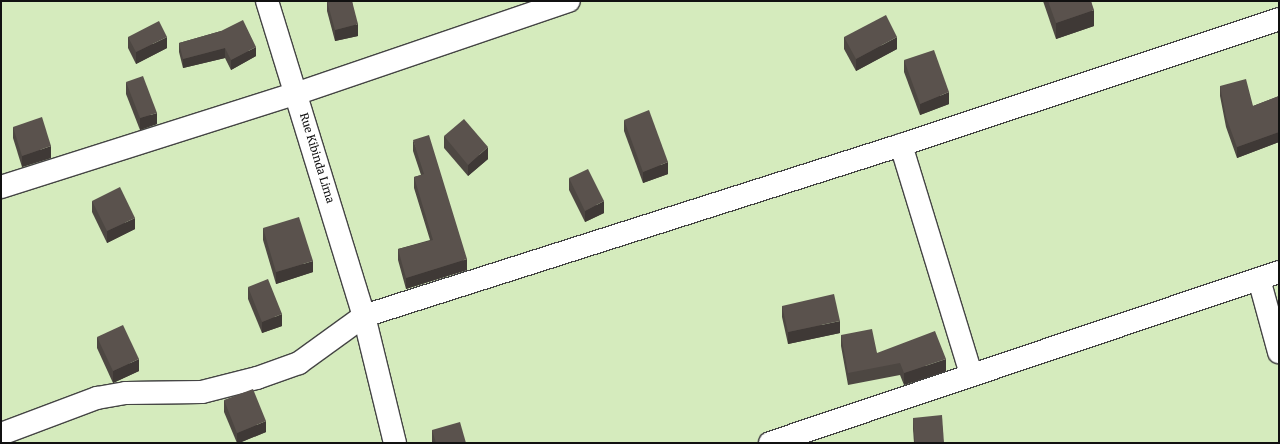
<!DOCTYPE html>
<style>
body{margin:0}
#map{position:relative;width:1280px;height:444px;overflow:hidden;background:#fffdf5;font-family:Merriweather,serif}
div>[style]{position:absolute}
.green>*{inset:0;background:#d5ebbd}
.roads{filter:drop-shadow(1px 0 #444) drop-shadow(-1px 0 #444) drop-shadow(0 1px #444) drop-shadow(0 -1px #444)}
.minor>*{height:22px;margin:-11px;padding:0 11px;transform-origin:11px;border-radius:11px;background:#fff}
.wall>*{inset:0;background:#4d4742}
.shaded-wall>*{inset:0;background:#3f3936}
.building>*{inset:0;background:#5a524d}
span{translate:-50% -50%;white-space:nowrap;text-align:center;line-height:1.15;-webkit-text-stroke:4px #fff;paint-order:stroke}
.street-label{font-size:11px;color:#111}
.frame{position:absolute;inset:0;border:2px solid #111;pointer-events:none}
</style>
<div id="map">
<div class="green">
<i style="clip-path:polygon(1px 1px,1279px 1px,1279px 443px,1px 443px)"></i>
</div>
<div class="roads">
<div class="minor">
<i style="left:267px;top:1px;width:330px;rotate:72.9deg"></i>
<i style="left:364px;top:316px;width:131px;rotate:76.3deg"></i>
<i style="left:901px;top:145px;width:239px;rotate:73deg"></i>
<i style="left:1px;top:187px;width:312px;rotate:-17.6deg"></i>
<i style="left:298px;top:93px;width:286px;rotate:-18.8deg"></i>
<i style="left:1259px;top:279px;width:76px;rotate:74.7deg"></i>
<i style="left:1px;top:434px;width:103px;rotate:-20.6deg"></i>
<i style="left:97px;top:398px;width:29px;rotate:-10deg"></i>
<i style="left:126px;top:393px;width:76px;rotate:-0.8deg"></i>
<i style="left:202px;top:392px;width:57px;rotate:-14.3deg"></i>
<i style="left:257px;top:378px;width:45px;rotate:-19.7deg"></i>
<i style="left:299px;top:363px;width:80px;rotate:-35.9deg"></i>
<i style="left:364px;top:316px;width:564px;rotate:-17.66deg"></i>
<i style="left:901px;top:145px;width:398px;rotate:-18.4deg"></i>
<i style="left:770px;top:443px;width:537px;rotate:-18.57deg"></i>
</div>
</div>
<div class="wall">
<i style="clip-path:polygon(327px 1px,352px 1px,358px 36px,335px 41px,327px 11px)"></i>
<i style="clip-path:polygon(1043px 1px,1091px 1px,1094px 26px,1056px 39px)"></i>
<i style="clip-path:polygon(221px 31px,256px 56px,231px 70px,225px 58px,183px 68px,179px 52px,179px 43px)"></i>
<i style="clip-path:polygon(128px 37px,167px 48px,136px 64px,128px 48px)"></i>
<i style="clip-path:polygon(844px 37px,897px 49px,856px 71px,844px 49px)"></i>
<i style="clip-path:polygon(904px 60px,949px 104px,920px 115px,904px 72px)"></i>
<i style="clip-path:polygon(126px 82px,157px 124px,140px 130px,126px 94px)"></i>
<i style="clip-path:polygon(1220px 86px,1253px 106px,1279px 96px,1279px 142px,1237px 158px,1226px 127px,1220px 96px)"></i>
<i style="clip-path:polygon(624px 120px,668px 174px,643px 183px,624px 131px)"></i>
<i style="clip-path:polygon(13px 127px,51px 158px,22px 167px,13px 138px)"></i>
<i style="clip-path:polygon(444px 136px,488px 159px,468px 176px,444px 148px)"></i>
<i style="clip-path:polygon(413px 140px,467px 270px,406px 289px,398px 260px,398px 249px,430px 240px,414px 188px,414px 177px,421px 175px,413px 151px)"></i>
<i style="clip-path:polygon(569px 178px,604px 213px,585px 222px,569px 190px)"></i>
<i style="clip-path:polygon(92px 201px,135px 229px,107px 243px,92px 212px)"></i>
<i style="clip-path:polygon(263px 228px,313px 272px,276px 284px,263px 240px)"></i>
<i style="clip-path:polygon(248px 287px,282px 326px,262px 333px,248px 299px)"></i>
<i style="clip-path:polygon(782px 306px,840px 333px,788px 344px,782px 317px)"></i>
<i style="clip-path:polygon(841px 335px,877px 353px,946px 371px,904px 385px,900px 375px,848px 385px,841px 346px)"></i>
<i style="clip-path:polygon(97px 337px,139px 371px,113px 383px,97px 348px)"></i>
<i style="clip-path:polygon(224px 400px,266px 432px,239px 443px,237px 443px,224px 412px)"></i>
<i style="clip-path:polygon(913px 418px,944px 443px,914px 443px,913px 429px)"></i>
<i style="clip-path:polygon(432px 430px,466px 443px,432px 443px)"></i>
</div>
<div class="shaded-wall">
<i style="clip-path:polygon(1094px 10px,1094px 26px,1056px 39px,1056px 23px)"></i>
<i style="clip-path:polygon(358px 24px,358px 36px,335px 41px,335px 30px)"></i>
<i style="clip-path:polygon(167px 37px,167px 48px,136px 64px,136px 52px)"></i>
<i style="clip-path:polygon(897px 37px,897px 49px,856px 71px,856px 59px)"></i>
<i style="clip-path:polygon(256px 47px,256px 56px,231px 70px,231px 60px)"></i>
<i style="clip-path:polygon(225px 48px,225px 58px,183px 68px,183px 59px)"></i>
<i style="clip-path:polygon(949px 92px,949px 104px,920px 115px,920px 104px)"></i>
<i style="clip-path:polygon(157px 113px,157px 124px,140px 130px,140px 118px)"></i>
<i style="clip-path:polygon(1279px 132px,1279px 142px,1237px 158px,1237px 147px)"></i>
<i style="clip-path:polygon(51px 146px,51px 158px,22px 167px,22px 156px)"></i>
<i style="clip-path:polygon(488px 147px,488px 159px,468px 176px,468px 165px)"></i>
<i style="clip-path:polygon(668px 162px,668px 174px,643px 183px,643px 172px)"></i>
<i style="clip-path:polygon(604px 201px,604px 213px,585px 222px,585px 211px)"></i>
<i style="clip-path:polygon(135px 218px,135px 229px,107px 243px,107px 231px)"></i>
<i style="clip-path:polygon(467px 259px,467px 270px,406px 289px,406px 278px)"></i>
<i style="clip-path:polygon(313px 261px,313px 272px,276px 284px,276px 272px)"></i>
<i style="clip-path:polygon(282px 314px,282px 326px,262px 333px,262px 322px)"></i>
<i style="clip-path:polygon(840px 321px,840px 333px,788px 344px,788px 332px)"></i>
<i style="clip-path:polygon(139px 359px,139px 371px,113px 383px,113px 371px)"></i>
<i style="clip-path:polygon(946px 359px,946px 371px,904px 385px,904px 373px)"></i>
<i style="clip-path:polygon(266px 421px,266px 432px,239px 443px,237px 443px,237px 433px)"></i>
</div>
<div class="building">
<i style="clip-path:polygon(327px 1px,352px 1px,358px 24px,335px 30px)"></i>
<i style="clip-path:polygon(1048px 1px,1091px 1px,1094px 10px,1056px 23px)"></i>
<i style="clip-path:polygon(886px 15px,897px 37px,856px 59px,844px 37px)"></i>
<i style="clip-path:polygon(243px 20px,256px 47px,231px 60px,225px 48px,183px 59px,179px 43px,221px 31px)"></i>
<i style="clip-path:polygon(159px 21px,167px 37px,136px 52px,128px 37px)"></i>
<i style="clip-path:polygon(934px 50px,949px 92px,920px 104px,904px 60px)"></i>
<i style="clip-path:polygon(143px 76px,157px 113px,140px 118px,126px 82px)"></i>
<i style="clip-path:polygon(1246px 79px,1253px 106px,1279px 96px,1279px 132px,1237px 147px,1226px 117px,1220px 86px)"></i>
<i style="clip-path:polygon(649px 110px,668px 162px,643px 172px,624px 120px)"></i>
<i style="clip-path:polygon(42px 117px,51px 146px,22px 156px,13px 127px)"></i>
<i style="clip-path:polygon(464px 119px,488px 147px,468px 165px,444px 136px)"></i>
<i style="clip-path:polygon(429px 135px,467px 259px,406px 278px,398px 249px,433px 240px,414px 177px,424px 174px,413px 140px)"></i>
<i style="clip-path:polygon(588px 169px,604px 201px,585px 211px,569px 178px)"></i>
<i style="clip-path:polygon(120px 187px,135px 218px,107px 231px,92px 201px)"></i>
<i style="clip-path:polygon(299px 217px,313px 261px,276px 272px,263px 228px)"></i>
<i style="clip-path:polygon(268px 279px,282px 314px,262px 322px,248px 287px)"></i>
<i style="clip-path:polygon(834px 294px,840px 321px,788px 332px,782px 306px)"></i>
<i style="clip-path:polygon(123px 325px,139px 359px,113px 371px,97px 337px)"></i>
<i style="clip-path:polygon(872px 329px,877px 353px,935px 331px,946px 359px,904px 373px,900px 363px,848px 373px,841px 335px)"></i>
<i style="clip-path:polygon(253px 389px,266px 421px,237px 433px,224px 400px)"></i>
<i style="clip-path:polygon(942px 415px,944px 443px,915px 443px,913px 418px)"></i>
<i style="clip-path:polygon(460px 422px,466px 443px,436px 443px,432px 430px)"></i>
</div>
<div class="street-label">
<span style="left:317px;top:158px;rotate:73deg">Rue Kibinda Lima</span>
</div>
<div class="frame"></div>
</div>
